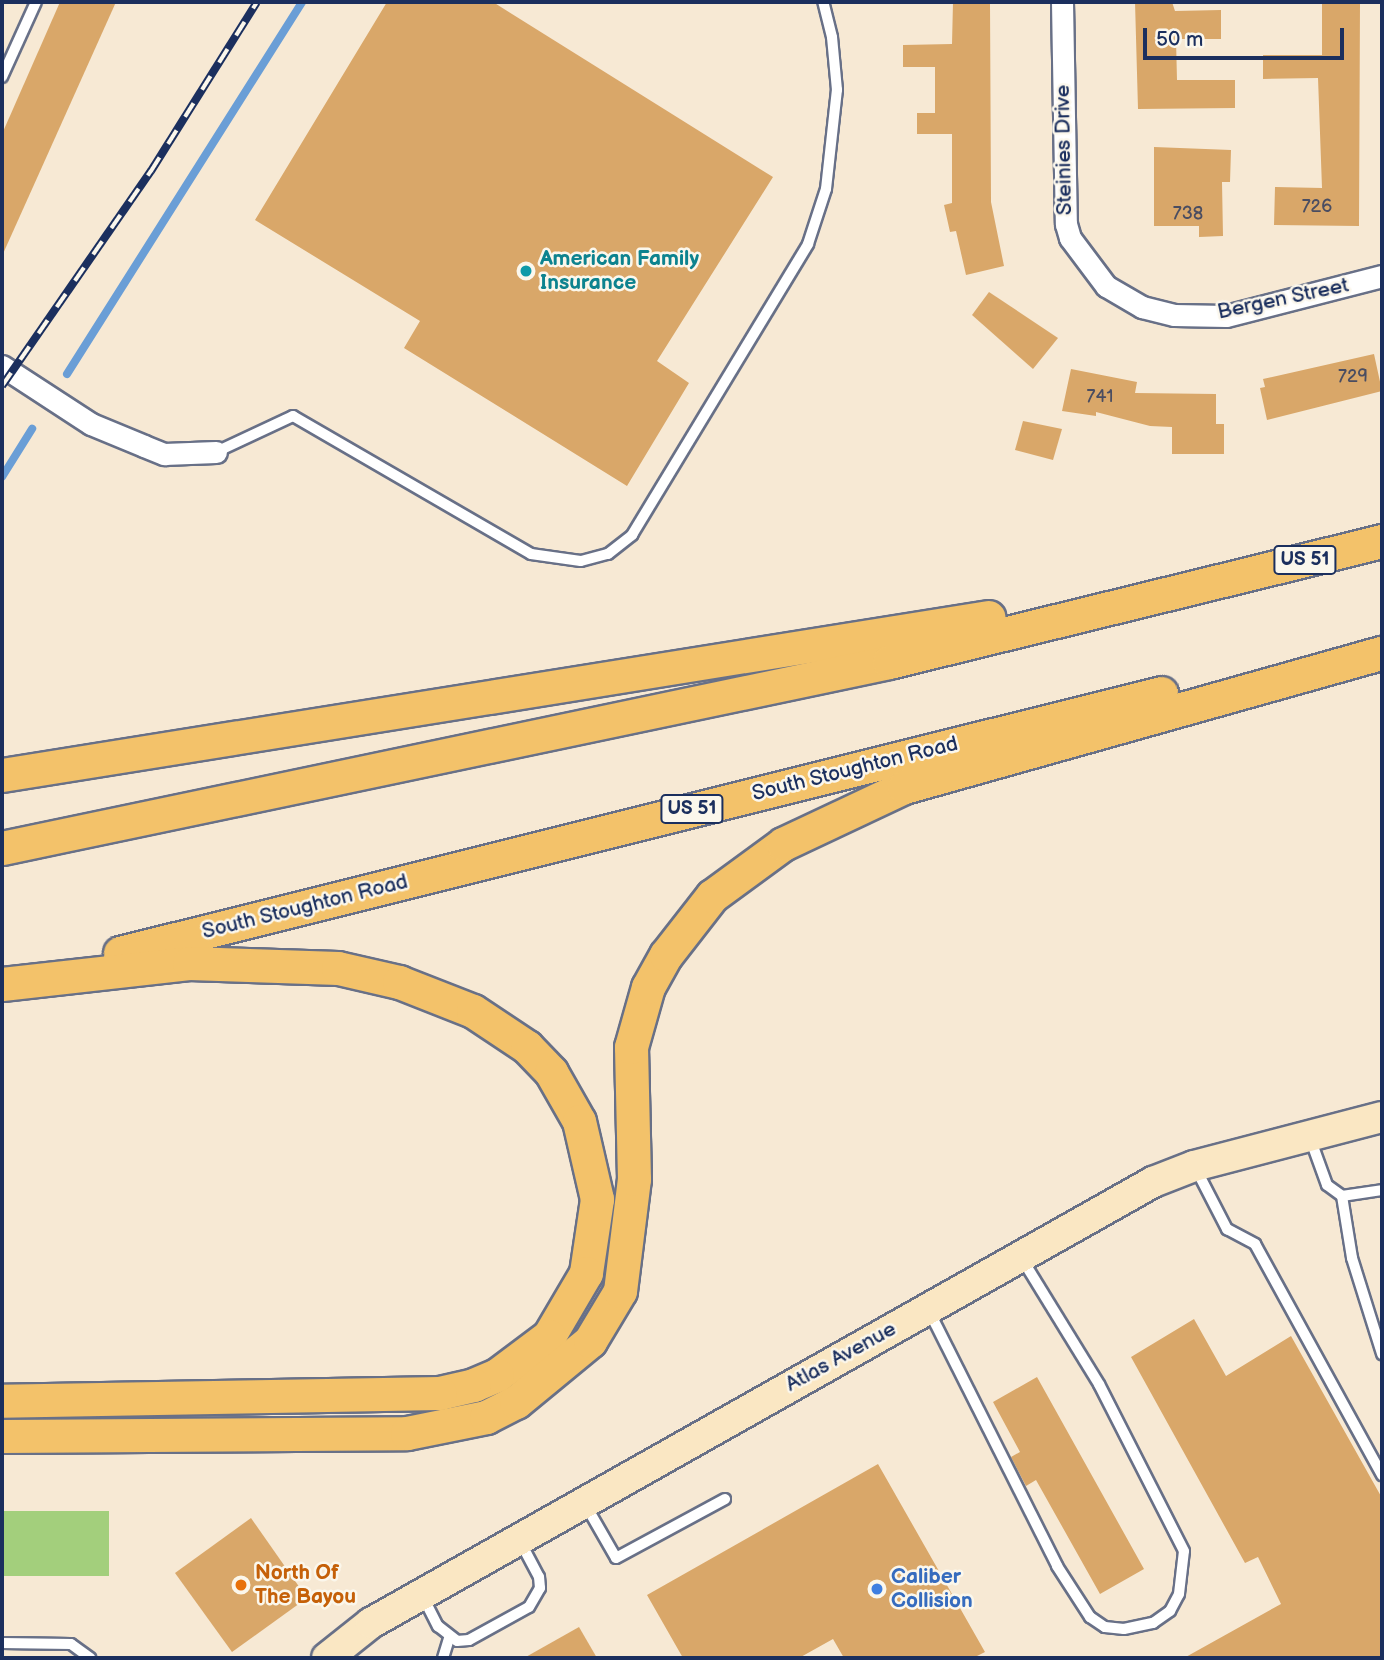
<!DOCTYPE html>
<style>
body{margin:0}
#map{position:relative;width:1384px;height:1660px;overflow:hidden;background:#f7e9d4;font-family:"Balsamiq Sans",sans-serif}
div>[style]{position:absolute}
.green>*{inset:0;background:#a3cf7c}
.stream>*{height:8px;margin:-4px;padding:0 4px;transform-origin:4px;border-radius:4px;background:#6a9ed6}
.building>*{inset:0;background:#d9a769}
.roads{filter:drop-shadow(2px 0 #687087) drop-shadow(-2px 0 #687087) drop-shadow(0 2px #687087) drop-shadow(0 -2px #687087)}
.lane>*{height:10px;margin:-5px;padding:0 5px;transform-origin:5px;border-radius:5px;background:#fff}
.street>*{height:21px;margin:-10.5px;padding:0 10.5px;transform-origin:10.5px;border-radius:10.5px;background:#fff}
.secondary>*{height:30px;margin:-15px;padding:0 15px;transform-origin:15px;border-radius:15px;background:#fae7c3}
.primary>*{height:33px;margin:-16.5px;padding:0 16.5px;transform-origin:16.5px;border-radius:16.5px;background:#f3c26a}
.rail>*{height:8px;margin-top:-4px;transform-origin:0;background:repeating-linear-gradient(90deg,#fbf7ec 0 16px,#1b2f5e 0 32px);box-sizing:border-box;border-block:2px solid #1b2f5e}
.dots>*{width:19px;height:19px;translate:-50% -50%;box-sizing:border-box;border:4px solid #fbf7ec;border-radius:50%}
span{translate:-50% -50%;white-space:nowrap;text-align:center;line-height:1.15;-webkit-text-stroke:5px #fbf7ec;paint-order:stroke}
.number-label{font-size:18px;color:#4a4d61}
.number-label span{-webkit-text-stroke-width:0}
.shield-label span{padding:2px 5px;background:#fbf7ec;border:2px solid;border-radius:5px;-webkit-text-stroke-width:0}
.shield-label{font-size:19px;color:#1b2f5e;font-weight:700}
.street-label{font-size:21px;color:#1b2f5e}
.culture-label{font-size:21px;color:#0d838f;font-weight:700}
.left{translate:0 -50%;text-align:left}
.food-label{font-size:21px;color:#c56008;font-weight:700}
.shop-label{font-size:21px;color:#366cbe;font-weight:700}
.frame{position:absolute;inset:0;border:4px solid #1b2f5e;pointer-events:none}
.scale{position:absolute;left:1143px;top:28px;width:201px;height:32px;box-sizing:border-box;border:4px solid #1b2f5e;border-top:0;padding-left:9px;font-size:21px;line-height:24px;white-space:nowrap;color:#1b2f5e;-webkit-text-stroke:5px #fbf7ec;paint-order:stroke}
</style>
<div id="map">
<div class="green">
<i style="clip-path:polygon(2px 1511px,109px 1511px,109px 1576px,2px 1576px)"></i>
</div>
<div class="stream">
<i style="left:67px;top:374px;width:440px;rotate:-57.7deg"></i>
<i style="left:2px;top:477px;width:57px;rotate:-58deg"></i>
</div>
<div class="building">
<i style="clip-path:polygon(60px 2px,116px 2px,2px 256px,2px 134px)"></i>
<i style="clip-path:polygon(387px 2px,493px 2px,773px 177px,657px 361px,689px 383px,627px 486px,404px 348px,420px 321px,255px 220px)"></i>
<i style="clip-path:polygon(953px 2px,990px 2px,991px 202px,1004px 266px,966px 275px,956px 231px,950px 232px,944px 205px,952px 203px,952px 134px,917px 134px,917px 113px,935px 113px,935px 67px,903px 67px,903px 45px,952px 44px)"></i>
<i style="clip-path:polygon(1135px 2px,1172px 2px,1175px 11px,1221px 10px,1221px 39px,1176px 39px,1177px 80px,1235px 80px,1235px 108px,1138px 109px)"></i>
<i style="clip-path:polygon(1322px 2px,1360px 2px,1359px 226px,1274px 225px,1275px 187px,1322px 188px,1318px 78px,1263px 79px,1263px 55px,1322px 55px)"></i>
<i style="clip-path:polygon(1154px 147px,1231px 150px,1230px 182px,1222px 182px,1223px 236px,1199px 237px,1199px 226px,1154px 226px)"></i>
<i style="clip-path:polygon(989px 292px,1058px 338px,1033px 369px,972px 315px)"></i>
<i style="clip-path:polygon(1374px 354px,1382px 391px,1267px 420px,1260px 388px,1265px 387px,1263px 379px)"></i>
<i style="clip-path:polygon(1071px 369px,1137px 382px,1135px 393px,1216px 394px,1216px 424px,1224px 424px,1224px 454px,1172px 454px,1172px 427px,1150px 426px,1096px 412px,1096px 416px,1062px 411px)"></i>
<i style="clip-path:polygon(1023px 421px,1062px 429px,1053px 460px,1015px 450px)"></i>
<i style="clip-path:polygon(1194px 1319px,1226px 1376px,1291px 1336px,1382px 1498px,1382px 1658px,1184px 1658px,1281px 1604px,1258px 1557px,1245px 1563px,1131px 1357px)"></i>
<i style="clip-path:polygon(1037px 1377px,1144px 1569px,1100px 1594px,1036px 1480px,1026px 1486px,1011px 1457px,1020px 1452px,993px 1402px)"></i>
<i style="clip-path:polygon(878px 1464px,985px 1652px,973px 1658px,844px 1658px,833px 1639px,799px 1658px,683px 1658px,647px 1595px)"></i>
<i style="clip-path:polygon(251px 1518px,307px 1598px,232px 1652px,175px 1573px)"></i>
<i style="clip-path:polygon(579px 1627px,597px 1658px,524px 1658px)"></i>
</div>
<div class="roads">
<div class="lane">
<i style="left:2px;top:77px;width:82px;rotate:-65.6deg"></i>
<i style="left:216px;top:452px;width:85px;rotate:-25.1deg"></i>
<i style="left:293px;top:416px;width:275px;rotate:30.1deg"></i>
<i style="left:531px;top:554px;width:50px;rotate:8deg"></i>
<i style="left:581px;top:561px;width:28px;rotate:-15deg"></i>
<i style="left:608px;top:554px;width:31px;rotate:-38deg"></i>
<i style="left:632px;top:535px;width:340px;rotate:-58.8deg"></i>
<i style="left:808px;top:244px;width:58px;rotate:-71.9deg"></i>
<i style="left:826px;top:189px;width:100px;rotate:-83.7deg"></i>
<i style="left:837px;top:90px;width:53px;rotate:-95.4deg"></i>
<i style="left:832px;top:37px;width:36px;rotate:-104deg"></i>
<i style="left:1310px;top:1138px;width:50px;rotate:70.1deg"></i>
<i style="left:1327px;top:1185px;width:19px;rotate:36deg"></i>
<i style="left:1342px;top:1196px;width:40px;rotate:-8.5deg"></i>
<i style="left:1196px;top:1169px;width:68px;rotate:62.7deg"></i>
<i style="left:1227px;top:1229px;width:32px;rotate:28deg"></i>
<i style="left:1255px;top:1244px;width:264px;rotate:61.2deg"></i>
<i style="left:1342px;top:1196px;width:63px;rotate:80.8deg"></i>
<i style="left:1352px;top:1258px;width:101px;rotate:72.6deg"></i>
<i style="left:929px;top:1311px;width:285px;rotate:63.3deg"></i>
<i style="left:1057px;top:1566px;width:61px;rotate:57.1deg"></i>
<i style="left:1090px;top:1617px;width:18px;rotate:34deg"></i>
<i style="left:1105px;top:1627px;width:19px;rotate:6deg"></i>
<i style="left:1124px;top:1629px;width:30px;rotate:-12deg"></i>
<i style="left:1153px;top:1623px;width:21px;rotate:-35deg"></i>
<i style="left:1170px;top:1611px;width:19px;rotate:-62deg"></i>
<i style="left:1179px;top:1594px;width:43px;rotate:-83.4deg"></i>
<i style="left:1184px;top:1551px;width:187px;rotate:-117deg"></i>
<i style="left:1099px;top:1384px;width:147px;rotate:-121.6deg"></i>
<i style="left:585px;top:1504px;width:62px;rotate:60.1deg"></i>
<i style="left:616px;top:1558px;width:124px;rotate:-28.4deg"></i>
<i style="left:423px;top:1597px;width:33px;rotate:63deg"></i>
<i style="left:438px;top:1626px;width:24px;rotate:38deg"></i>
<i style="left:457px;top:1641px;width:12px;rotate:-5deg"></i>
<i style="left:469px;top:1640px;width:68px;rotate:-28.8deg"></i>
<i style="left:529px;top:1607px;width:22px;rotate:-60deg"></i>
<i style="left:540px;top:1588px;width:11px;rotate:-95deg"></i>
<i style="left:539px;top:1577px;width:40px;rotate:-118deg"></i>
<i style="left:2px;top:1643px;width:69px;rotate:0.8deg"></i>
<i style="left:71px;top:1644px;width:24px;rotate:36deg"></i>
<i style="left:443px;top:1658px;width:21px;rotate:-73deg"></i>
</div>
<div class="street">
<i style="left:1062px;top:2px;width:222px;rotate:89deg"></i>
<i style="left:1066px;top:224px;width:15px;rotate:74deg"></i>
<i style="left:1070px;top:238px;width:60px;rotate:53.1deg"></i>
<i style="left:1106px;top:286px;width:42px;rotate:30.3deg"></i>
<i style="left:1142px;top:307px;width:33px;rotate:14deg"></i>
<i style="left:1174px;top:315px;width:52px;rotate:1.1deg"></i>
<i style="left:1226px;top:316px;width:161px;rotate:-14.4deg"></i>
<i style="left:2px;top:366px;width:106px;rotate:33.1deg"></i>
<i style="left:91px;top:424px;width:57px;rotate:22.5deg"></i>
<i style="left:144px;top:446px;width:22px;rotate:22deg"></i>
<i style="left:164px;top:454px;width:52px;rotate:-2.2deg"></i>
</div>
<div class="secondary">
<i style="left:327px;top:1658px;width:56px;rotate:-38.5deg"></i>
<i style="left:371px;top:1623px;width:898px;rotate:-29.42deg"></i>
<i style="left:1153px;top:1182px;width:44px;rotate:-21.3deg"></i>
<i style="left:1194px;top:1166px;width:194px;rotate:-14.6deg"></i>
</div>
<div class="primary">
<i style="left:2px;top:775px;width:999px;rotate:-9.1deg"></i>
<i style="left:2px;top:848px;width:906px;rotate:-11.84deg"></i>
<i style="left:889px;top:662px;width:508px;rotate:-13.79deg"></i>
<i style="left:120px;top:953px;width:1073px;rotate:-14.02deg"></i>
<i style="left:2px;top:984px;width:188px;rotate:-6.4deg"></i>
<i style="left:189px;top:963px;width:149px;rotate:1.9deg"></i>
<i style="left:338px;top:968px;width:63px;rotate:12.9deg"></i>
<i style="left:399px;top:982px;width:79px;rotate:21.4deg"></i>
<i style="left:473px;top:1011px;width:65px;rotate:33.7deg"></i>
<i style="left:527px;top:1047px;width:35px;rotate:46deg"></i>
<i style="left:551px;top:1072px;width:56px;rotate:60.3deg"></i>
<i style="left:579px;top:1121px;width:80px;rotate:77deg"></i>
<i style="left:597px;top:1199px;width:75px;rotate:98.5deg"></i>
<i style="left:586px;top:1273px;width:73px;rotate:120.4deg"></i>
<i style="left:549px;top:1336px;width:65px;rotate:143.1deg"></i>
<i style="left:497px;top:1375px;width:25px;rotate:157deg"></i>
<i style="left:474px;top:1385px;width:35px;rotate:167deg"></i>
<i style="left:440px;top:1393px;width:438px;rotate:179deg"></i>
<i style="left:2px;top:1436px;width:405px;rotate:-0.4deg"></i>
<i style="left:407px;top:1433px;width:81px;rotate:-11.4deg"></i>
<i style="left:486px;top:1417px;width:34px;rotate:-27deg"></i>
<i style="left:516px;top:1402px;width:96px;rotate:-39.5deg"></i>
<i style="left:590px;top:1341px;width:58px;rotate:-59deg"></i>
<i style="left:620px;top:1291px;width:113px;rotate:-82.9deg"></i>
<i style="left:634px;top:1179px;width:132px;rotate:-91.3deg"></i>
<i style="left:631px;top:1047px;width:62px;rotate:-74.2deg"></i>
<i style="left:648px;top:987px;width:37px;rotate:-61deg"></i>
<i style="left:666px;top:955px;width:75px;rotate:-52.1deg"></i>
<i style="left:712px;top:896px;width:88px;rotate:-36.2deg"></i>
<i style="left:783px;top:844px;width:134px;rotate:-25.2deg"></i>
<i style="left:904px;top:787px;width:496px;rotate:-15.7deg"></i>
</div>
</div>
<div class="rail">
<i style="left:2px;top:386px;width:262px;rotate:-55.3deg"></i>
<i style="left:151px;top:171px;width:199px;rotate:-57.9deg"></i>
</div>
<div class="dots">
<i style="left:526px;top:271px;background:#0f9aa8"></i>
<i style="left:241px;top:1585px;background:#e8710a"></i>
<i style="left:877px;top:1589px;background:#3f7fe0"></i>
</div>
<div class="number-label">
<span style="left:1317px;top:207px">726</span>
<span style="left:1188px;top:214px">738</span>
<span style="left:1353px;top:377px">729</span>
<span style="left:1100px;top:397px">741</span>
</div>
<div class="shield-label">
<span style="left:1305px;top:560px">US 51</span>
<span style="left:692px;top:809px">US 51</span>
</div>
<div class="street-label">
<span style="left:1064px;top:150px;rotate:-91deg">Steinies Drive</span>
<span style="left:1283px;top:299px;rotate:-12deg">Bergen Street</span>
<span style="left:855px;top:769px;rotate:-14deg">South Stoughton Road</span>
<span style="left:305px;top:907px;rotate:-14deg">South Stoughton Road</span>
<span style="left:841px;top:1357px;rotate:-29deg">Atlas Avenue</span>
</div>
<div class="culture-label">
<span class="left" style="left:540px;top:271px">American Family<br>Insurance</span>
</div>
<div class="food-label">
<span class="left" style="left:255px;top:1585px">North Of<br>The Bayou</span>
</div>
<div class="shop-label">
<span class="left" style="left:891px;top:1589px">Caliber<br>Collision</span>
</div>
<div class="frame"></div>
<div class="scale">50 m</div>
</div>
